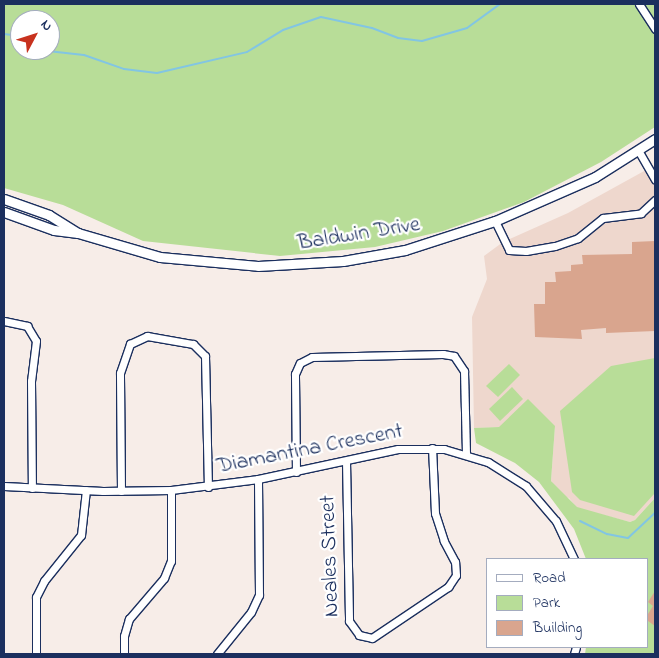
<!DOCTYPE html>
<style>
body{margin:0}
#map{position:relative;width:659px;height:658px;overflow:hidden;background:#f7ede8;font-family:"Indie Flower",sans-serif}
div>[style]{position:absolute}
.built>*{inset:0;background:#eed7cd}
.green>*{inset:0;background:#b8dd98}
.stream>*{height:2px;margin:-1px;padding:0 1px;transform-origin:1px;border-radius:1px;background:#82c5e3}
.building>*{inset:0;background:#d9a58e}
.roads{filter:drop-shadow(1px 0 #1b2f5e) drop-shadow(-1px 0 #1b2f5e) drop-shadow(0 1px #1b2f5e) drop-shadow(0 -1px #1b2f5e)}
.minor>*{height:7px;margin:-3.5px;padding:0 3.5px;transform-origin:3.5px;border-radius:3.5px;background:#fff}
.major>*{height:9px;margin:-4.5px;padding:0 4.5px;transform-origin:4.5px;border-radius:4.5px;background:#fff}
span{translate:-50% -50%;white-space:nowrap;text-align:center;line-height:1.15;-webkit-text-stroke:4.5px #fff;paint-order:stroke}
.street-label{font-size:22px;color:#1b2f5e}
.frame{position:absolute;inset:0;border:5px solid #1b2f5e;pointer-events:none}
.legend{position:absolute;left:486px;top:558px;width:162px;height:90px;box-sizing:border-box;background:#fff;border:1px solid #a4acbf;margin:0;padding:6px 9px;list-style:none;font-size:15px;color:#1b2f5e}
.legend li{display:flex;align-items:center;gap:10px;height:25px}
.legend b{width:25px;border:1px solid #a4acbf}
.north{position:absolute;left:10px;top:10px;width:50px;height:50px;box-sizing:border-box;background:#fff;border:1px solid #a4acbf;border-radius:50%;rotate:50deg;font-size:14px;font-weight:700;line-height:20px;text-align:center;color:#1b2f5e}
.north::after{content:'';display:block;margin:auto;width:18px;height:22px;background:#c8321e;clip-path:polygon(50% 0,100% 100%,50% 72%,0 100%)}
</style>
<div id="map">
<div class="built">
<i style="clip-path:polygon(655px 165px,655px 498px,635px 520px,630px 522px,577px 508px,569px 498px,562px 496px,551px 481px,555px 426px,474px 428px,472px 317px,487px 279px,484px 256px,503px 242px,568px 213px)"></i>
</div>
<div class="green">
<i style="clip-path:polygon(evenodd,4px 4px,655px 4px,655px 127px,601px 162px,524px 202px,443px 231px,375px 247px,280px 256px,143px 241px,63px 205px,4px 188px,4px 4px,20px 20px,50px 20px,50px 50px,20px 50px,20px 20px)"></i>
<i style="clip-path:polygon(655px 358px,655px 493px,634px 516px,580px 500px,572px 492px,560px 411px,611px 366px)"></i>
<i style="clip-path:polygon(509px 364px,520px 375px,498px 397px,486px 386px)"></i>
<i style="clip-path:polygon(512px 387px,523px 399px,500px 421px,489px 409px)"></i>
<i style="clip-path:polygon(528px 399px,555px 426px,551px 481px,577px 507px,630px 522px,635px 520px,655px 498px,655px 654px,585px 654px,586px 647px,648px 647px,648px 559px,586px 559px,574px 529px,539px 482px,515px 463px,476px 443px,474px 428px,499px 427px)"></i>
</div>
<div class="stream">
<i style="left:4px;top:34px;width:16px;rotate:7deg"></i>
<i style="left:39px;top:50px;width:45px;rotate:6.3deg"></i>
<i style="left:84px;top:55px;width:42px;rotate:19.3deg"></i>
<i style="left:124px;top:69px;width:33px;rotate:7deg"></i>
<i style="left:157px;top:73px;width:92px;rotate:-13.1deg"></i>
<i style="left:247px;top:52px;width:42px;rotate:-31.4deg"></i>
<i style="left:283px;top:30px;width:40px;rotate:-18.9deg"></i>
<i style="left:321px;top:17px;width:52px;rotate:12.2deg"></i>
<i style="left:372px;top:28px;width:28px;rotate:21deg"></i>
<i style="left:398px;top:38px;width:24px;rotate:7deg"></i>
<i style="left:422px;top:41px;width:47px;rotate:-16.1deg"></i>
<i style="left:467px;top:28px;width:41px;rotate:-36deg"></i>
<i style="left:580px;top:521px;width:30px;rotate:26deg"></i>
<i style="left:607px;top:534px;width:21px;rotate:11deg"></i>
<i style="left:628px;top:538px;width:37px;rotate:-43deg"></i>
</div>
<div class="building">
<i style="clip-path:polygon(655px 241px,655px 331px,606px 333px,606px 328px,581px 330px,582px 339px,535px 337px,534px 304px,545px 304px,545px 282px,556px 282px,555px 272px,571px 271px,571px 265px,583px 264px,582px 255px,632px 254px,632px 242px)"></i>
<i style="clip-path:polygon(655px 591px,655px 626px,648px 621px,648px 614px,653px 606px,648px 602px)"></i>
</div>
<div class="roads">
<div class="minor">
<i style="left:639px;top:4px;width:30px;rotate:57deg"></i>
<i style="left:638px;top:150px;width:34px;rotate:60deg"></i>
<i style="left:495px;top:221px;width:32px;rotate:64deg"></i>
<i style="left:509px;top:250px;width:17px;rotate:3deg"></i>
<i style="left:526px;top:251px;width:29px;rotate:-10deg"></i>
<i style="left:555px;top:246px;width:24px;rotate:-19deg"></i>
<i style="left:578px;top:238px;width:32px;rotate:-39deg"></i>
<i style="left:603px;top:218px;width:38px;rotate:-7deg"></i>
<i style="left:641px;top:213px;width:19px;rotate:-43deg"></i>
<i style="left:4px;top:321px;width:24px;rotate:12deg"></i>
<i style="left:27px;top:326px;width:17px;rotate:59deg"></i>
<i style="left:36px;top:341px;width:40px;rotate:97.1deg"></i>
<i style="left:31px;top:381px;width:107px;rotate:89.5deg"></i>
<i style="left:346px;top:461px;width:160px;rotate:88.9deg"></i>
<i style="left:349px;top:621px;width:17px;rotate:54deg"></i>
<i style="left:359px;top:635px;width:13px;rotate:13deg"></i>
<i style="left:372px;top:638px;width:92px;rotate:-33.9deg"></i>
<i style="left:448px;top:587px;width:14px;rotate:-56deg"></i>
<i style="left:456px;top:575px;width:13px;rotate:-94deg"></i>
<i style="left:455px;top:562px;width:24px;rotate:-118deg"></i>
<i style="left:444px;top:541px;width:29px;rotate:-108deg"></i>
<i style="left:435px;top:513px;width:65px;rotate:-92.6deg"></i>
<i style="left:296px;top:472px;width:98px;rotate:-90.6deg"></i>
<i style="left:295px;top:374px;width:12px;rotate:-66deg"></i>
<i style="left:300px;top:363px;width:13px;rotate:-27deg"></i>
<i style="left:312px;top:357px;width:131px;rotate:-1.3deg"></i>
<i style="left:443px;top:354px;width:11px;rotate:10deg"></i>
<i style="left:454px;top:356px;width:18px;rotate:56deg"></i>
<i style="left:464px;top:371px;width:83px;rotate:88.6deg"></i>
<i style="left:4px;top:486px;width:99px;rotate:2.9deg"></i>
<i style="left:103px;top:491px;width:68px;rotate:-0.8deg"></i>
<i style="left:171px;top:490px;width:88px;rotate:-7.2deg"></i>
<i style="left:258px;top:479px;width:143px;rotate:-12.1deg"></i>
<i style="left:398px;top:449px;width:46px"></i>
<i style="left:444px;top:449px;width:46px;rotate:16.5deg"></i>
<i style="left:488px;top:462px;width:45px;rotate:32.3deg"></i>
<i style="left:526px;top:486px;width:46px;rotate:49.4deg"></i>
<i style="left:556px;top:521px;width:42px;rotate:64.7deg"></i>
<i style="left:121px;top:491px;width:118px;rotate:-90.5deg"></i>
<i style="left:120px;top:373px;width:31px;rotate:-71deg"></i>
<i style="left:130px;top:344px;width:19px;rotate:-25deg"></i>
<i style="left:147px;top:336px;width:47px;rotate:9.9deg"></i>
<i style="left:193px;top:344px;width:17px;rotate:45deg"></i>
<i style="left:205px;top:356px;width:131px;rotate:88.7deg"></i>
<i style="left:36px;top:654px;width:57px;rotate:-90deg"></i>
<i style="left:36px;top:597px;width:18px;rotate:-63deg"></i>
<i style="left:44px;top:581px;width:59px;rotate:-51.2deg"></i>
<i style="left:81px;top:535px;width:45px;rotate:-83.7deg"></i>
<i style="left:124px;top:654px;width:18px;rotate:-90deg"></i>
<i style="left:124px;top:636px;width:18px;rotate:-74deg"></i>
<i style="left:129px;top:619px;width:54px;rotate:-49.5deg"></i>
<i style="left:164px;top:578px;width:18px;rotate:-68deg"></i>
<i style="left:171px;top:561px;width:71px;rotate:-90deg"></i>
<i style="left:217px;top:654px;width:54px;rotate:-51deg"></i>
<i style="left:251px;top:612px;width:19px;rotate:-65deg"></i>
<i style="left:259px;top:595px;width:116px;rotate:-90.5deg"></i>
<i style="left:574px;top:654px;width:7px;rotate:-74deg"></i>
</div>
<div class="major">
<i style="left:4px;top:199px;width:48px;rotate:19.6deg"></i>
<i style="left:49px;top:215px;width:34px;rotate:32deg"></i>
<i style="left:4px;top:212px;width:53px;rotate:19.8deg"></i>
<i style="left:54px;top:230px;width:24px;rotate:7deg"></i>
<i style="left:78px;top:233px;width:85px;rotate:16.3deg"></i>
<i style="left:160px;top:257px;width:98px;rotate:5.2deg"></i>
<i style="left:258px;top:266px;width:85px;rotate:-3.4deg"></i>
<i style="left:343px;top:261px;width:63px;rotate:-10.1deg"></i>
<i style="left:405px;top:250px;width:95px;rotate:-17.9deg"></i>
<i style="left:495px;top:221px;width:109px;rotate:-23.7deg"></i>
<i style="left:595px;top:177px;width:71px;rotate:-32.3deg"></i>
</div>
</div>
<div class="street-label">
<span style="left:359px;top:235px;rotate:-9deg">Baldwin Drive</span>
<span style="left:310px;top:450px;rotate:-11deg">Diamantina Crescent</span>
<span style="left:331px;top:556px;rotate:-92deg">Neales Street</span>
</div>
<div class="frame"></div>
<ul class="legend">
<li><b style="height:6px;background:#fff"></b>Road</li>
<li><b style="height:14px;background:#b8dd98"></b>Park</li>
<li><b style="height:14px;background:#d9a58e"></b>Building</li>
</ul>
<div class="north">N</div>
</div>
